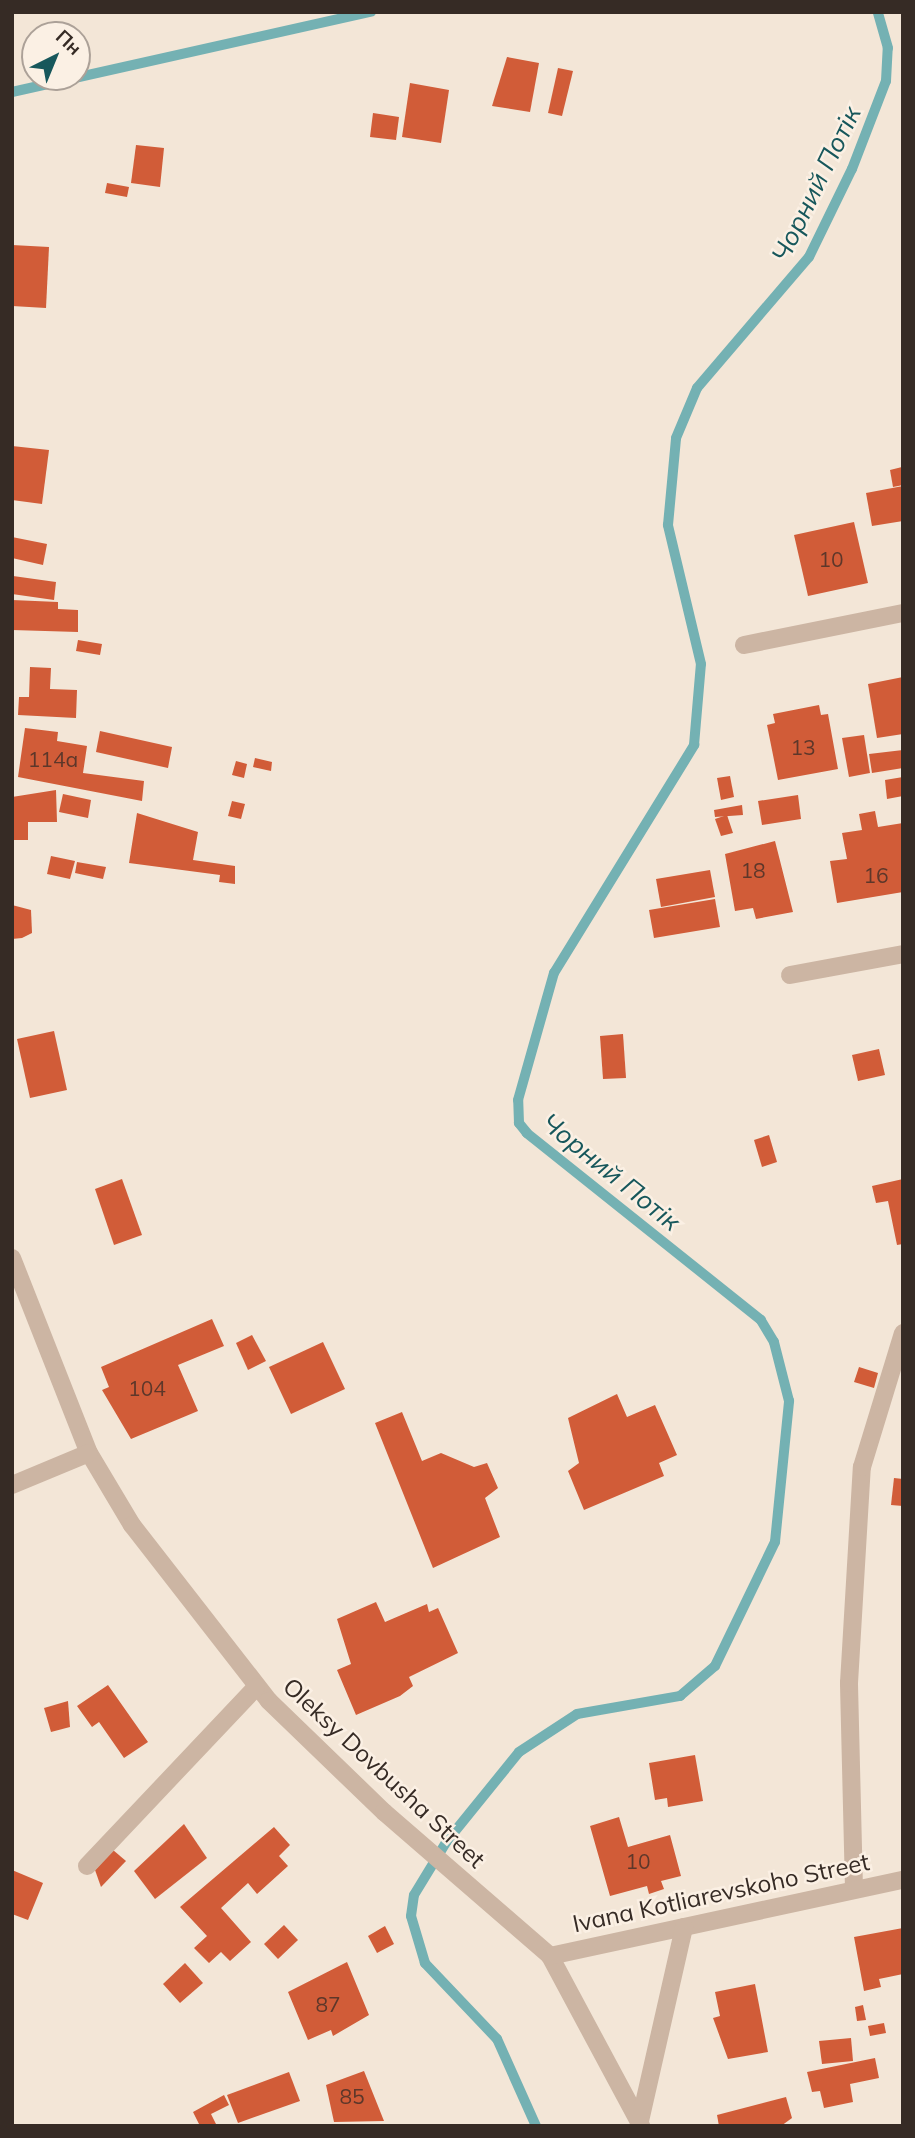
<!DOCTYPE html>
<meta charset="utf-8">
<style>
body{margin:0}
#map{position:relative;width:915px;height:2138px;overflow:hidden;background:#f3e6d7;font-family:Mulish,sans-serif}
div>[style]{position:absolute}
.stream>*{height:10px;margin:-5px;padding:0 5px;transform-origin:5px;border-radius:5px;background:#74b1b3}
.building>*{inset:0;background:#d15c38}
.minor>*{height:18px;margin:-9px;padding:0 9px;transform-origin:9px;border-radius:9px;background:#ccb5a3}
span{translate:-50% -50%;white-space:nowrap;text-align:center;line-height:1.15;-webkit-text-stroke:5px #fbf0e4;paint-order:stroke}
.number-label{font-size:21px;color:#5d372a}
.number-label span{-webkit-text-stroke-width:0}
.street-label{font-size:24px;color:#362b25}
.water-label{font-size:26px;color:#17575b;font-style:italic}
.frame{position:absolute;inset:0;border:14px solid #362b25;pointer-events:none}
.north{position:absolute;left:21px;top:21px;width:70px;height:70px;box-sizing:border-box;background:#fbf0e4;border:2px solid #aca198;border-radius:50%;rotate:43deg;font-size:19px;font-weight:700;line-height:28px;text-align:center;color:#362b25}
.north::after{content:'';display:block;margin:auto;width:24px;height:32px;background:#17575b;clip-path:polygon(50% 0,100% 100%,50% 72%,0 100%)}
</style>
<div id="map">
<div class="stream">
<i style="left:12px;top:92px;width:368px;rotate:-12.6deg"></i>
<i style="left:536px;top:2126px;width:95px;rotate:-114.1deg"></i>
<i style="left:497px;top:2039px;width:105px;rotate:-133.5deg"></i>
<i style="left:425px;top:1963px;width:49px;rotate:-106.6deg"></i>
<i style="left:411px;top:1916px;width:21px;rotate:-82deg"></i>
<i style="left:414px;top:1895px;width:63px;rotate:-58.6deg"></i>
<i style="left:447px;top:1841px;width:114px;rotate:-51deg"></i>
<i style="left:519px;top:1752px;width:69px;rotate:-33.2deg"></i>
<i style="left:577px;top:1714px;width:105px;rotate:-9.9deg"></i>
<i style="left:680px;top:1696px;width:46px;rotate:-40.6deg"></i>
<i style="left:715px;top:1666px;width:138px;rotate:-64.2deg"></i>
<i style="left:775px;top:1542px;width:142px;rotate:-84.3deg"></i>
<i style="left:789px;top:1401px;width:61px;rotate:-104.3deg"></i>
<i style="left:774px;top:1342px;width:26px;rotate:-121deg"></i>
<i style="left:761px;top:1320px;width:300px;rotate:-141.4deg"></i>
<i style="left:527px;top:1133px;width:13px;rotate:-129deg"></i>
<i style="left:519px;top:1123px;width:23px;rotate:-92deg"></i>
<i style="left:518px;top:1100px;width:132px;rotate:-74.2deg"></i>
<i style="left:554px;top:973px;width:268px;rotate:-58.4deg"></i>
<i style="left:694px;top:745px;width:81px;rotate:-85.1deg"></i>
<i style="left:701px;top:664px;width:143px;rotate:-103.4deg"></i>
<i style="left:668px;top:525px;width:87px;rotate:-84.7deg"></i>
<i style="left:676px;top:438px;width:54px;rotate:-67.2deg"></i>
<i style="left:697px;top:388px;width:172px;rotate:-49.5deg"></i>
<i style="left:809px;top:257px;width:98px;rotate:-64deg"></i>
<i style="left:852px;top:169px;width:94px;rotate:-68.9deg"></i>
<i style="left:886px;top:81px;width:33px;rotate:-87deg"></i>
<i style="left:888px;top:48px;width:37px;rotate:-106deg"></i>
</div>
<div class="building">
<i style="clip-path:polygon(507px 57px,539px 63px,530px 112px,492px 106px)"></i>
<i style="clip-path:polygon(558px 68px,573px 71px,562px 116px,548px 113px)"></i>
<i style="clip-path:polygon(410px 83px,449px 90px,441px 143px,402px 137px)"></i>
<i style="clip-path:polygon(373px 113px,399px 117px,396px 140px,370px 137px)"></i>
<i style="clip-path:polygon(136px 145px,164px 148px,160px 187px,131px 183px)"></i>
<i style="clip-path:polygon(107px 183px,129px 187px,127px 197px,105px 193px)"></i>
<i style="clip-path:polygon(12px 245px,49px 247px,46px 308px,12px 306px)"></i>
<i style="clip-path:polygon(12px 446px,49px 450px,42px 504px,12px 500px)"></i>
<i style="clip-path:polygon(902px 467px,903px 485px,893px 487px,890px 470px)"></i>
<i style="clip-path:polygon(903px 486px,903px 521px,872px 526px,866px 493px)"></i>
<i style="clip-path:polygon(854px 522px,868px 583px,808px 596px,794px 535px)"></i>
<i style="clip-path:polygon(12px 537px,47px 544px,43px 565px,12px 558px)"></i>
<i style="clip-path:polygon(13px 576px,56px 582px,54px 600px,12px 594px)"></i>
<i style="clip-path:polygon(12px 600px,58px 602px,58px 609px,78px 610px,78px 632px,12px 630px)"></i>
<i style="clip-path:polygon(78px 640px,102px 644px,100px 655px,76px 651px)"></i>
<i style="clip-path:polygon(30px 667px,51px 668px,50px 689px,77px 690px,76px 718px,18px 715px,19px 697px,29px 697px)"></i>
<i style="clip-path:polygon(903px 677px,903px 734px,877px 738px,868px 684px)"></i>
<i style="clip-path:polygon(819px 705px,821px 715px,828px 714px,838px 769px,778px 780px,767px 725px,775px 723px,773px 714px)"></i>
<i style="clip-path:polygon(25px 728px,58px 732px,57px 741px,87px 746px,83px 773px,144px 781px,142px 801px,18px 777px)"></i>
<i style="clip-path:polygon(100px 731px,172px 747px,168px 768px,96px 752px)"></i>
<i style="clip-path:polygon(864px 735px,870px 773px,849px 777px,842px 738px)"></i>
<i style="clip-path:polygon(903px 750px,903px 768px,872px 773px,869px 754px)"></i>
<i style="clip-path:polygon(255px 758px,272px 762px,271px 771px,253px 767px)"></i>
<i style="clip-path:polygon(236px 761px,247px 764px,244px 778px,232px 775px)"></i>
<i style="clip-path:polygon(730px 776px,734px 797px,721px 800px,717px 778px)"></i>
<i style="clip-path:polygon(903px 777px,903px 796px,887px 799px,885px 780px)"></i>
<i style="clip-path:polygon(56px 790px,57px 822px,28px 822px,28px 840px,12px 840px,12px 797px)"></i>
<i style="clip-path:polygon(63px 794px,91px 800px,88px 818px,59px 812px)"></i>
<i style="clip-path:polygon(798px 795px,801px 819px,762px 825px,758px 801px)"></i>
<i style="clip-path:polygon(232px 801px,245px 804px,241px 819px,228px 816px)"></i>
<i style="clip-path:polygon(742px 805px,743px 815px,715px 817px,714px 810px)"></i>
<i style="clip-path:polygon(875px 811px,878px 827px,903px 823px,903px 892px,837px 903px,830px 861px,847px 859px,842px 833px,862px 830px,859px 814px)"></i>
<i style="clip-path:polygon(137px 813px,198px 832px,193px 860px,235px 866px,235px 884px,219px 882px,220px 875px,129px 863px)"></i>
<i style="clip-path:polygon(727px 815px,733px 833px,721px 836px,715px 819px)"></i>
<i style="clip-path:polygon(775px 841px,793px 912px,756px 919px,753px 908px,735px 911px,725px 854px)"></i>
<i style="clip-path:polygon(51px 856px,75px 861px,70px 879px,47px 874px)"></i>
<i style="clip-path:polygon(77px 862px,106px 867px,103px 879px,75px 873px)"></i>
<i style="clip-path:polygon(710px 870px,715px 897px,661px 907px,656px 879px)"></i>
<i style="clip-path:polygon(715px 899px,720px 927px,654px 938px,649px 910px)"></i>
<i style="clip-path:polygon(12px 905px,31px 910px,32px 933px,22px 938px,12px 939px)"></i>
<i style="clip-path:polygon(54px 1031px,67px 1090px,30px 1098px,17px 1039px)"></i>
<i style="clip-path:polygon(623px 1034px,626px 1078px,603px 1079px,600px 1036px)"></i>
<i style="clip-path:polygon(879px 1049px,885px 1075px,858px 1081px,852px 1055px)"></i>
<i style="clip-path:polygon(769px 1135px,777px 1162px,762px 1167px,754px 1140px)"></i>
<i style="clip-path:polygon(122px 1179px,142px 1235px,114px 1245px,95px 1189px)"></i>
<i style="clip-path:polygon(903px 1179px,903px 1244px,897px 1245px,888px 1201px,876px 1203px,872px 1186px)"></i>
<i style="clip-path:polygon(212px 1319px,224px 1346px,178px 1365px,198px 1411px,131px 1439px,102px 1390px,109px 1387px,101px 1367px)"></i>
<i style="clip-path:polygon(252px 1335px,266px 1361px,248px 1370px,236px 1343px)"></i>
<i style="clip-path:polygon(323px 1342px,345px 1389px,291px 1414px,269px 1367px)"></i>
<i style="clip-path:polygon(859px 1367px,878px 1373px,874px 1388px,854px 1382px)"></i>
<i style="clip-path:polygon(617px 1394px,627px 1417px,655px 1405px,677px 1455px,659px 1463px,664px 1476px,584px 1510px,568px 1471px,579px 1463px,568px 1418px)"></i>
<i style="clip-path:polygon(402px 1412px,422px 1461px,441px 1453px,474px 1467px,487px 1463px,498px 1488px,485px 1498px,500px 1537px,433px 1568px,375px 1423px)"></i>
<i style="clip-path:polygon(894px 1478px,903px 1479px,903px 1506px,891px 1505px)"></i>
<i style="clip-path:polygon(376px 1602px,385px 1622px,427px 1604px,429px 1612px,438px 1608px,458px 1653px,409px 1677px,413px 1686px,400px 1696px,356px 1715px,337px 1670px,351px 1664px,337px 1619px)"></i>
<i style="clip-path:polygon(108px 1685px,148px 1742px,124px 1758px,99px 1722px,92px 1727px,77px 1706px)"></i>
<i style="clip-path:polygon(68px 1701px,70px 1727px,51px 1732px,44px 1708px)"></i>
<i style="clip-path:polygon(695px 1755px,703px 1801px,668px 1807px,667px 1798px,655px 1800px,649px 1763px)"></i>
<i style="clip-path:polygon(619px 1817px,628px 1847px,670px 1835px,681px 1876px,661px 1881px,664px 1889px,649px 1894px,647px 1886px,610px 1896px,590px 1826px)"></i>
<i style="clip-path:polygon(184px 1824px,207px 1858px,155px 1899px,134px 1871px)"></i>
<i style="clip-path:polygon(274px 1827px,290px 1845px,279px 1856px,288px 1866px,257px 1894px,248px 1883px,221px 1908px,251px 1942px,230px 1961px,221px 1952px,209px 1963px,194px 1948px,207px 1936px,180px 1907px)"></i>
<i style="clip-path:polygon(113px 1850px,126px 1861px,101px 1887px,95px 1870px)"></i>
<i style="clip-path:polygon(12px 1870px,43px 1883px,28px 1920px,12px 1914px)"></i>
<i style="clip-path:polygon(284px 1925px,298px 1940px,278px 1959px,264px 1944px)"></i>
<i style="clip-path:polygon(385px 1926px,394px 1944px,377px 1953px,368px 1936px)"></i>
<i style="clip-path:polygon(903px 1928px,903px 1974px,879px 1979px,881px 1987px,864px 1991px,854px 1937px)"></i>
<i style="clip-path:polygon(347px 1962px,369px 2015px,333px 2036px,331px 2030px,308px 2040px,288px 1992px)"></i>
<i style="clip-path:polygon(185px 1963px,203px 1983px,180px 2003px,163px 1984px)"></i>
<i style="clip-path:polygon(755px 1984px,768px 2052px,728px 2059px,713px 2018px,720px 2016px,715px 1992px)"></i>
<i style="clip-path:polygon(863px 2005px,866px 2020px,857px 2021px,855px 2007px)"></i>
<i style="clip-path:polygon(884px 2023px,886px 2033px,870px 2036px,868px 2026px)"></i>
<i style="clip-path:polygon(851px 2038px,853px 2061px,822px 2064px,819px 2041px)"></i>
<i style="clip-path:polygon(875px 2058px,879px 2078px,850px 2084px,853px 2102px,824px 2108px,820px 2091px,812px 2092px,807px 2072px)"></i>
<i style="clip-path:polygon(364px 2071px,384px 2121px,334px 2122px,326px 2085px)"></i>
<i style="clip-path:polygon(289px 2072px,300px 2101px,238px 2123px,227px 2095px)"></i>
<i style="clip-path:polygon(224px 2095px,229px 2105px,211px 2114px,217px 2126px,200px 2126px,193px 2112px)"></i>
<i style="clip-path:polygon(786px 2097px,792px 2118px,781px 2126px,719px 2126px,717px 2115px)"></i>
</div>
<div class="minor">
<i style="left:744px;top:645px;width:162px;rotate:-11.4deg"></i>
<i style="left:790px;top:975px;width:115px;rotate:-10.5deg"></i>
<i style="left:12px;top:1258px;width:210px;rotate:68.5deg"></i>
<i style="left:89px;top:1453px;width:84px;rotate:59.2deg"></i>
<i style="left:132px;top:1525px;width:223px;rotate:52.1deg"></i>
<i style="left:269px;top:1701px;width:160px;rotate:44deg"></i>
<i style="left:384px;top:1812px;width:220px;rotate:40.9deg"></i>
<i style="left:550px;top:1956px;width:193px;rotate:61.8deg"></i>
<i style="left:12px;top:1485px;width:83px;rotate:-22.6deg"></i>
<i style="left:87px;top:1866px;width:246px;rotate:-46.6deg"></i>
<i style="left:854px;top:1889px;width:206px;rotate:-91.4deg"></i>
<i style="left:849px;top:1683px;width:216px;rotate:-86.6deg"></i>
<i style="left:862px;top:1467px;width:140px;rotate:-73deg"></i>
<i style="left:550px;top:1956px;width:361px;rotate:-12.2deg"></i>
<i style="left:640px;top:2121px;width:199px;rotate:-77.2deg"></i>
</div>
<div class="number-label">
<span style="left:831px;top:559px">10</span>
<span style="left:803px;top:747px">13</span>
<span style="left:53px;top:759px">114а</span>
<span style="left:753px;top:870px">18</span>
<span style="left:876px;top:875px">16</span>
<span style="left:147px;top:1388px">104</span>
<span style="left:638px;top:1861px">10</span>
<span style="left:328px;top:2004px">87</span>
<span style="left:352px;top:2096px">85</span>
</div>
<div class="street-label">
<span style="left:384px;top:1773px;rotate:43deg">Oleksy Dovbusha Street</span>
<span style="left:721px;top:1893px;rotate:-12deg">Ivana Kotliarevskoho Street</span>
</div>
<div class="water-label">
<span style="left:816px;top:184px;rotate:-64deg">Чорний Потік</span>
<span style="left:611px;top:1172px;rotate:39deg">Чорний Потік</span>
</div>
<div class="frame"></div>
<div class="north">Пн</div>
</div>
